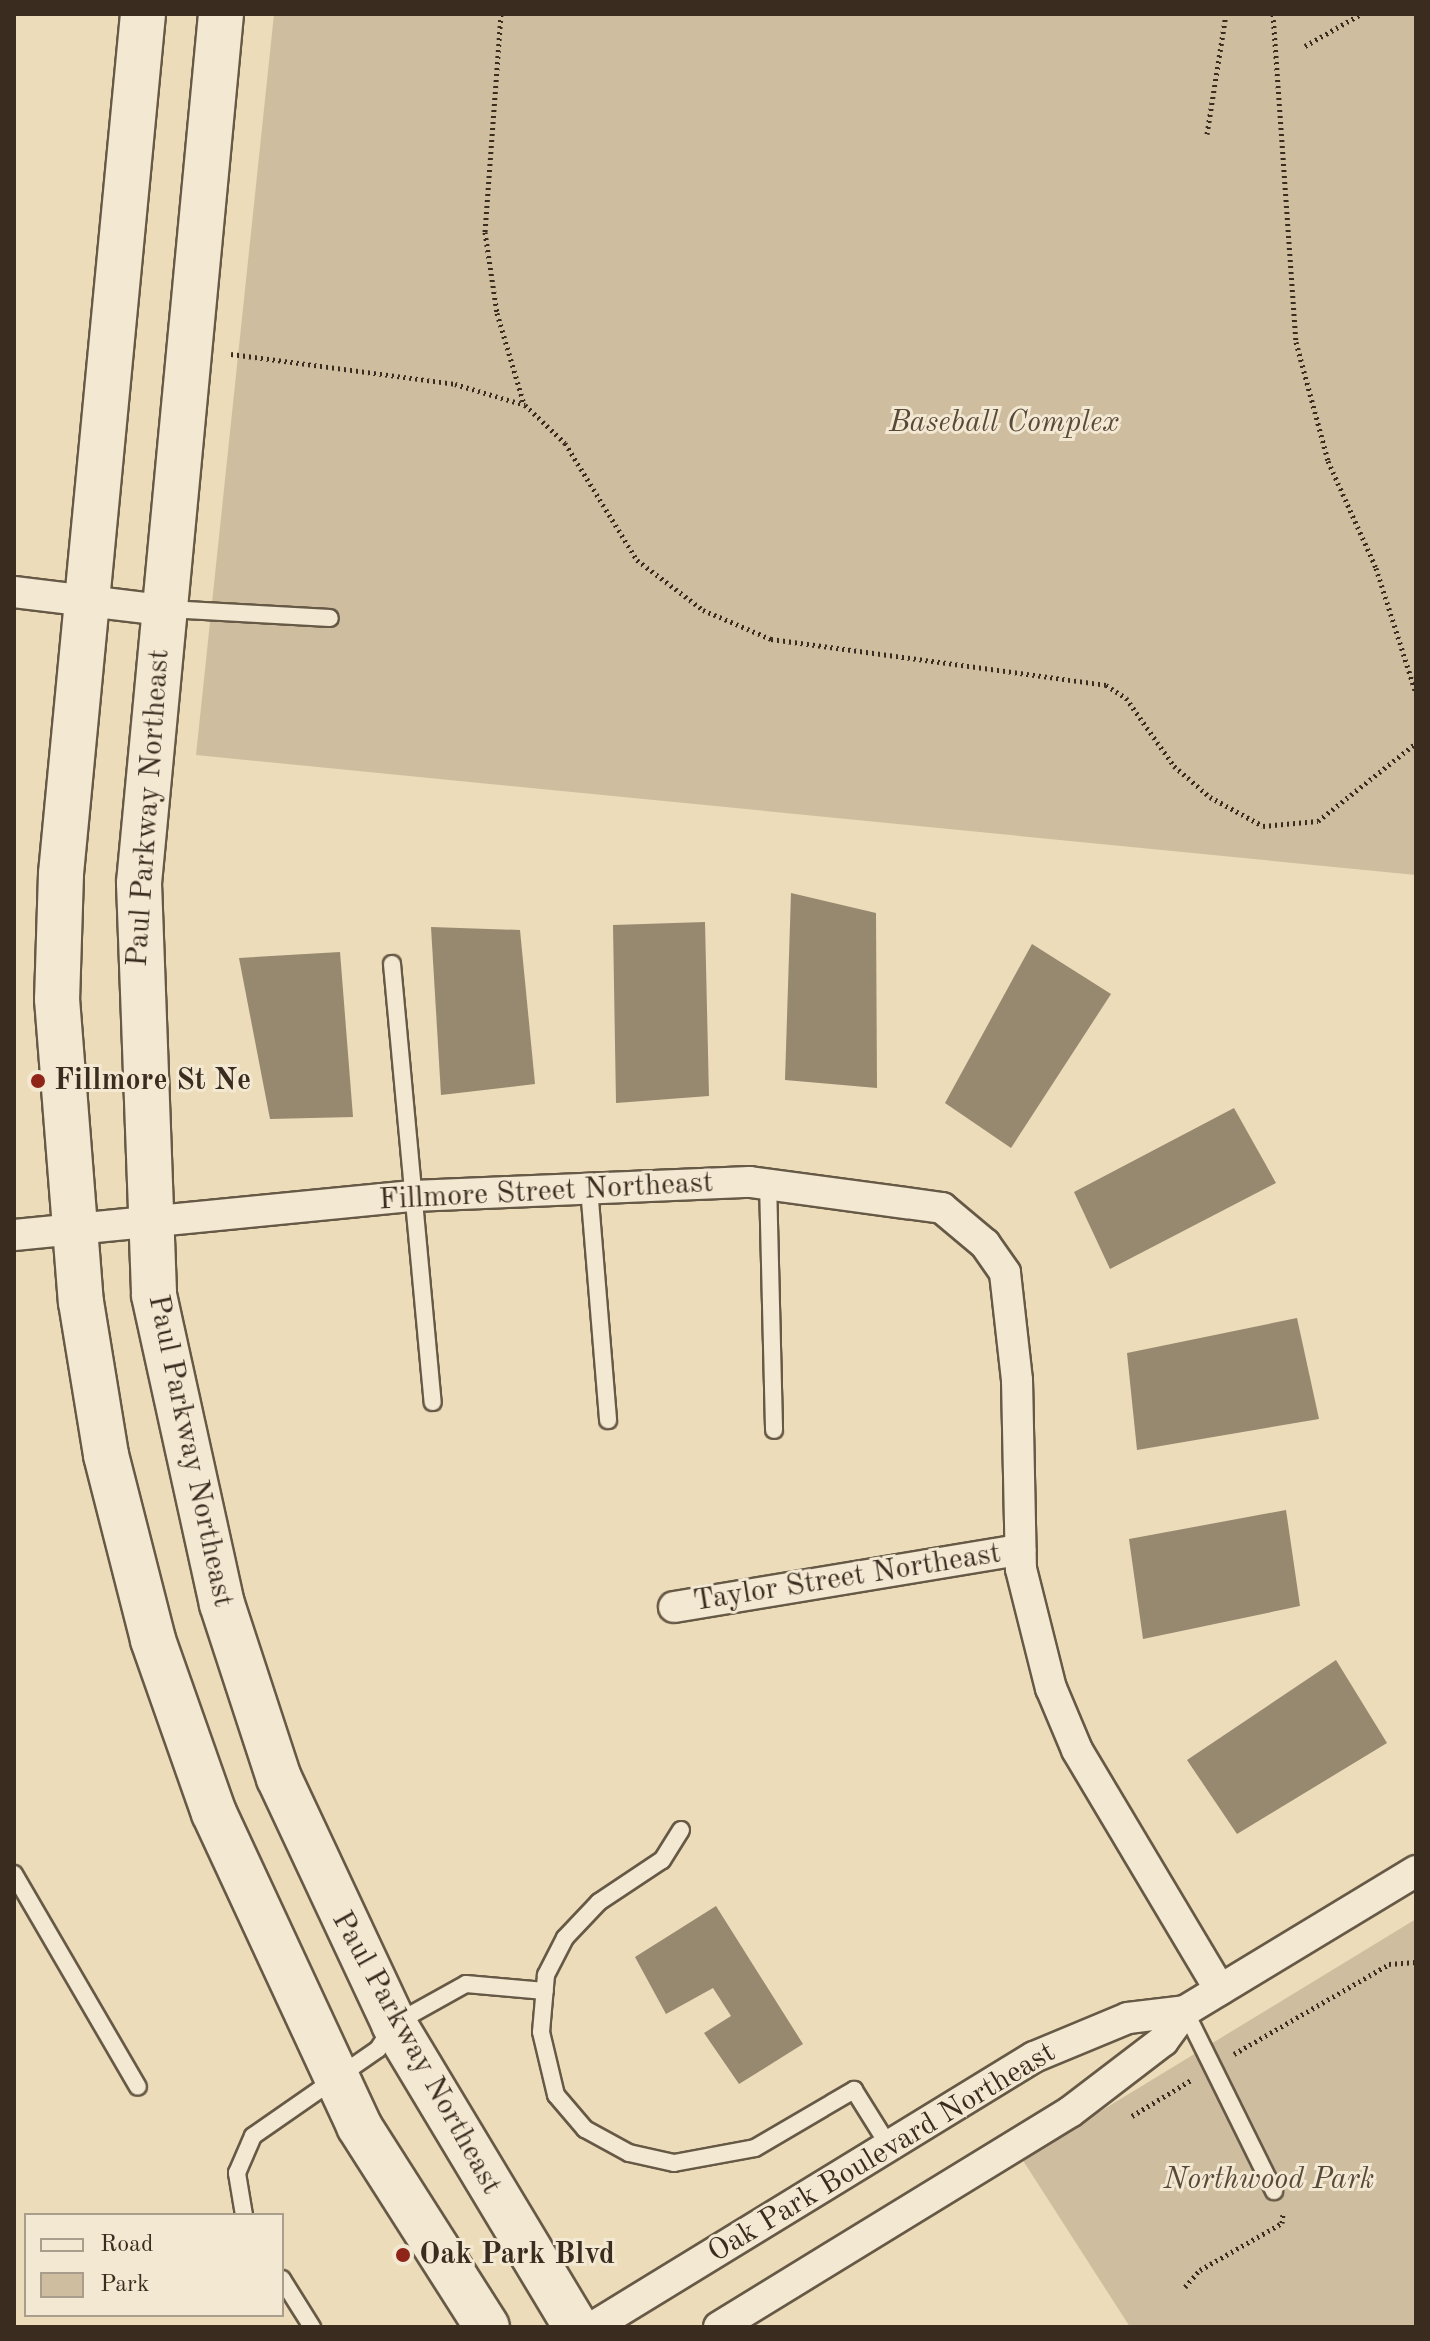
<!DOCTYPE html>
<style>
body{margin:0}
#map{position:relative;width:1430px;height:2341px;overflow:hidden;background:#ecdcb9;font-family:"Old Standard TT",serif}
div>[style]{position:absolute}
.green>*{inset:0;background:#cebe9f}
.building>*{inset:0;background:#978870}
.path>*{height:5px;margin-top:-2.5px;transform-origin:0;background:repeating-linear-gradient(90deg,#3a2d20 0 2px,transparent 0 6px)}
.roads{filter:drop-shadow(2px 0 #665946) drop-shadow(-2px 0 #665946) drop-shadow(0 2px #665946) drop-shadow(0 -2px #665946)}
.lane>*{height:16px;margin:-8px;padding:0 8px;transform-origin:8px;border-radius:8px;background:#f3e8d2}
.street>*{height:30px;margin:-15px;padding:0 15px;transform-origin:15px;border-radius:15px;background:#f3e8d2}
.secondary>*{height:44px;margin:-22px;padding:0 22px;transform-origin:22px;border-radius:22px;background:#f3e8d2}
.dots>*{width:22px;height:22px;translate:-50% -50%;box-sizing:border-box;border:4px solid #f3e8d2;border-radius:50%}
span{translate:-50% -50%;white-space:nowrap;text-align:center;line-height:1.15;-webkit-text-stroke:6px #f3e8d2;paint-order:stroke}
.park-label{font-size:30px;color:#584a39;font-style:italic}
.street-label{font-size:30px;color:#3a2d20}
.poi-label{font-size:30px;color:#3a2d20;font-weight:700}
.left{translate:0 -50%;text-align:left}
.frame{position:absolute;inset:0;border:16px solid #3a2d20;pointer-events:none}
.legend{position:absolute;left:24px;top:2213px;width:260px;height:104px;box-sizing:border-box;background:#f3e8d2;border:2px solid #a99d8b;margin:0;padding:10px 14px;list-style:none;font-size:24px;color:#3a2d20}
.legend li{display:flex;align-items:center;gap:16px;height:40px}
.legend b{width:40px;border:2px solid #a99d8b}
</style>
<div id="map">
<div class="green">
<i style="clip-path:polygon(274px 14px,1416px 14px,1416px 875px,196px 755px)"></i>
<i style="clip-path:polygon(1416px 1919px,1416px 2327px,1130px 2327px,1022px 2159px)"></i>
</div>
<div class="building">
<i style="clip-path:polygon(791px 893px,876px 913px,877px 1088px,785px 1080px)"></i>
<i style="clip-path:polygon(705px 922px,709px 1096px,616px 1103px,613px 925px)"></i>
<i style="clip-path:polygon(431px 927px,520px 930px,535px 1084px,441px 1095px)"></i>
<i style="clip-path:polygon(1032px 944px,1111px 994px,1011px 1148px,945px 1103px)"></i>
<i style="clip-path:polygon(340px 952px,353px 1117px,270px 1119px,239px 958px)"></i>
<i style="clip-path:polygon(1234px 1108px,1276px 1183px,1110px 1269px,1074px 1192px)"></i>
<i style="clip-path:polygon(1297px 1318px,1319px 1419px,1137px 1450px,1127px 1353px)"></i>
<i style="clip-path:polygon(1286px 1510px,1300px 1606px,1143px 1639px,1129px 1539px)"></i>
<i style="clip-path:polygon(1336px 1660px,1387px 1743px,1237px 1834px,1187px 1760px)"></i>
<i style="clip-path:polygon(716px 1906px,803px 2044px,739px 2084px,704px 2033px,731px 2016px,713px 1988px,666px 2014px,635px 1957px)"></i>
</div>
<div class="path">
<i style="left:501px;top:14px;width:219px;rotate:94.2deg"></i>
<i style="left:485px;top:232px;width:82px;rotate:81.6deg"></i>
<i style="left:497px;top:313px;width:95px;rotate:73.5deg"></i>
<i style="left:1273px;top:14px;width:329px;rotate:86deg"></i>
<i style="left:1296px;top:342px;width:123px;rotate:74.9deg"></i>
<i style="left:1328px;top:461px;width:117px;rotate:65.8deg"></i>
<i style="left:1376px;top:568px;width:131px;rotate:72.3deg"></i>
<i style="left:1305px;top:46px;width:64px;rotate:-29.7deg"></i>
<i style="left:1207px;top:134px;width:121px;rotate:-81deg"></i>
<i style="left:231px;top:354px;width:226px;rotate:7.6deg"></i>
<i style="left:455px;top:384px;width:73px;rotate:16.7deg"></i>
<i style="left:525px;top:405px;width:55px;rotate:43.5deg"></i>
<i style="left:565px;top:443px;width:137px;rotate:58.4deg"></i>
<i style="left:637px;top:560px;width:83px;rotate:37.1deg"></i>
<i style="left:703px;top:610px;width:74px;rotate:23.1deg"></i>
<i style="left:771px;top:639px;width:338px;rotate:7.8deg"></i>
<i style="left:1106px;top:685px;width:24px;rotate:33deg"></i>
<i style="left:1126px;top:698px;width:83px;rotate:54.8deg"></i>
<i style="left:1174px;top:766px;width:48px;rotate:40.7deg"></i>
<i style="left:1210px;top:797px;width:60px;rotate:28.7deg"></i>
<i style="left:1263px;top:826px;width:55px;rotate:-5.2deg"></i>
<i style="left:1318px;top:821px;width:125px;rotate:-38.5deg"></i>
<i style="left:1234px;top:2054px;width:179px;rotate:-30.1deg"></i>
<i style="left:1389px;top:1964px;width:27px;rotate:-4deg"></i>
<i style="left:1132px;top:2116px;width:69px;rotate:-31.4deg"></i>
<i style="left:1185px;top:2287px;width:23px;rotate:-49deg"></i>
<i style="left:1200px;top:2270px;width:95px;rotate:-29.8deg"></i>
<i style="left:1282px;top:2223px;width:10px;rotate:-84deg"></i>
</div>
<div class="roads">
<div class="lane">
<i style="left:168px;top:609px;width:162px;rotate:3.2deg"></i>
<i style="left:392px;top:964px;width:440px;rotate:84.7deg"></i>
<i style="left:768px;top:1182px;width:248px;rotate:88.6deg"></i>
<i style="left:589px;top:1188px;width:233px;rotate:85.3deg"></i>
<i style="left:681px;top:1830px;width:36px;rotate:122deg"></i>
<i style="left:662px;top:1860px;width:76px;rotate:146.3deg"></i>
<i style="left:599px;top:1902px;width:50px;rotate:133.4deg"></i>
<i style="left:565px;top:1938px;width:42px;rotate:117.2deg"></i>
<i style="left:546px;top:1975px;width:57px;rotate:95deg"></i>
<i style="left:541px;top:2032px;width:65px;rotate:76.6deg"></i>
<i style="left:556px;top:2095px;width:45px;rotate:49.5deg"></i>
<i style="left:585px;top:2129px;width:50px;rotate:28.6deg"></i>
<i style="left:629px;top:2153px;width:46px;rotate:12.5deg"></i>
<i style="left:674px;top:2163px;width:82px;rotate:-10.5deg"></i>
<i style="left:755px;top:2148px;width:115px;rotate:-30.4deg"></i>
<i style="left:854px;top:2090px;width:66px;rotate:58deg"></i>
<i style="left:14px;top:1874px;width:246px;rotate:59.8deg"></i>
<i style="left:1185px;top:2011px;width:201px;rotate:63.7deg"></i>
<i style="left:244px;top:2215px;width:43px;rotate:-99.5deg"></i>
<i style="left:237px;top:2173px;width:40px;rotate:-66.6deg"></i>
<i style="left:253px;top:2136px;width:152px;rotate:-34.8deg"></i>
<i style="left:378px;top:2049px;width:30px;rotate:-57deg"></i>
<i style="left:394px;top:2024px;width:82px;rotate:-29.1deg"></i>
<i style="left:466px;top:1984px;width:79px;rotate:5.1deg"></i>
<i style="left:282px;top:2279px;width:57px;rotate:58deg"></i>
</div>
<div class="street">
<i style="left:14px;top:592px;width:150px;rotate:6.9deg"></i>
<i style="left:14px;top:1235px;width:401px;rotate:-5.6deg"></i>
<i style="left:413px;top:1196px;width:337px;rotate:-2.4deg"></i>
<i style="left:750px;top:1182px;width:194px;rotate:7.7deg"></i>
<i style="left:942px;top:1208px;width:56px;rotate:39.9deg"></i>
<i style="left:985px;top:1244px;width:35px;rotate:55deg"></i>
<i style="left:1005px;top:1273px;width:108px;rotate:83.6deg"></i>
<i style="left:1017px;top:1380px;width:189px;rotate:88.8deg"></i>
<i style="left:1021px;top:1569px;width:123px;rotate:75.9deg"></i>
<i style="left:1051px;top:1688px;width:67px;rotate:67.2deg"></i>
<i style="left:1077px;top:1750px;width:279px;rotate:59.2deg"></i>
<i style="left:674px;top:1607px;width:351px;rotate:-9.4deg"></i>
<i style="left:593px;top:2327px;width:517px;rotate:-31.48deg"></i>
<i style="left:1034px;top:2057px;width:102px;rotate:-22.5deg"></i>
<i style="left:1128px;top:2018px;width:57px;rotate:-7deg"></i>
<i style="left:1185px;top:2011px;width:270px;rotate:-31.2deg"></i>
<i style="left:719px;top:2327px;width:412px;rotate:-31.5deg"></i>
<i style="left:1070px;top:2112px;width:117px;rotate:-37.4deg"></i>
<i style="left:1163px;top:2041px;width:37px;rotate:-54deg"></i>
</div>
<div class="secondary">
<i style="left:143px;top:14px;width:864px;rotate:95.45deg"></i>
<i style="left:61px;top:874px;width:125px;rotate:91.8deg"></i>
<i style="left:57px;top:999px;width:304px;rotate:85.5deg"></i>
<i style="left:81px;top:1302px;width:155px;rotate:80.7deg"></i>
<i style="left:106px;top:1455px;width:191px;rotate:75.7deg"></i>
<i style="left:153px;top:1640px;width:183px;rotate:70.6deg"></i>
<i style="left:214px;top:1813px;width:345px;rotate:65.1deg"></i>
<i style="left:359px;top:2126px;width:238px;rotate:57.5deg"></i>
<i style="left:221px;top:14px;width:873px;rotate:95.39deg"></i>
<i style="left:139px;top:883px;width:412px;rotate:87.9deg"></i>
<i style="left:154px;top:1295px;width:316px;rotate:77.6deg"></i>
<i style="left:222px;top:1604px;width:183px;rotate:71.9deg"></i>
<i style="left:279px;top:1778px;width:272px;rotate:64.9deg"></i>
<i style="left:394px;top:2024px;width:353px;rotate:59deg"></i>
</div>
</div>
<div class="dots">
<i style="left:38px;top:1081px;background:#8f2418"></i>
<i style="left:403px;top:2255px;background:#8f2418"></i>
</div>
<div class="park-label">
<span style="left:1004px;top:423px">Baseball Complex</span>
<span style="left:1269px;top:2180px">Northwood Park</span>
</div>
<div class="street-label">
<span style="left:149px;top:808px;rotate:-86deg">Paul Parkway Northeast</span>
<span style="left:546px;top:1192px;rotate:-3deg">Fillmore Street Northeast</span>
<span style="left:190px;top:1451px;rotate:78deg">Paul Parkway Northeast</span>
<span style="left:847px;top:1578px;rotate:-9deg">Taylor Street Northeast</span>
<span style="left:416px;top:2053px;rotate:61deg">Paul Parkway Northeast</span>
<span style="left:882px;top:2153px;rotate:-31deg">Oak Park Boulevard Northeast</span>
</div>
<div class="poi-label">
<span class="left" style="left:54px;top:1081px">Fillmore St Ne</span>
<span class="left" style="left:419px;top:2255px">Oak Park Blvd</span>
</div>
<div class="frame"></div>
<ul class="legend">
<li><b style="height:10px;background:#f3e8d2"></b>Road</li>
<li><b style="height:22px;background:#cebe9f"></b>Park</li>
</ul>
</div>
